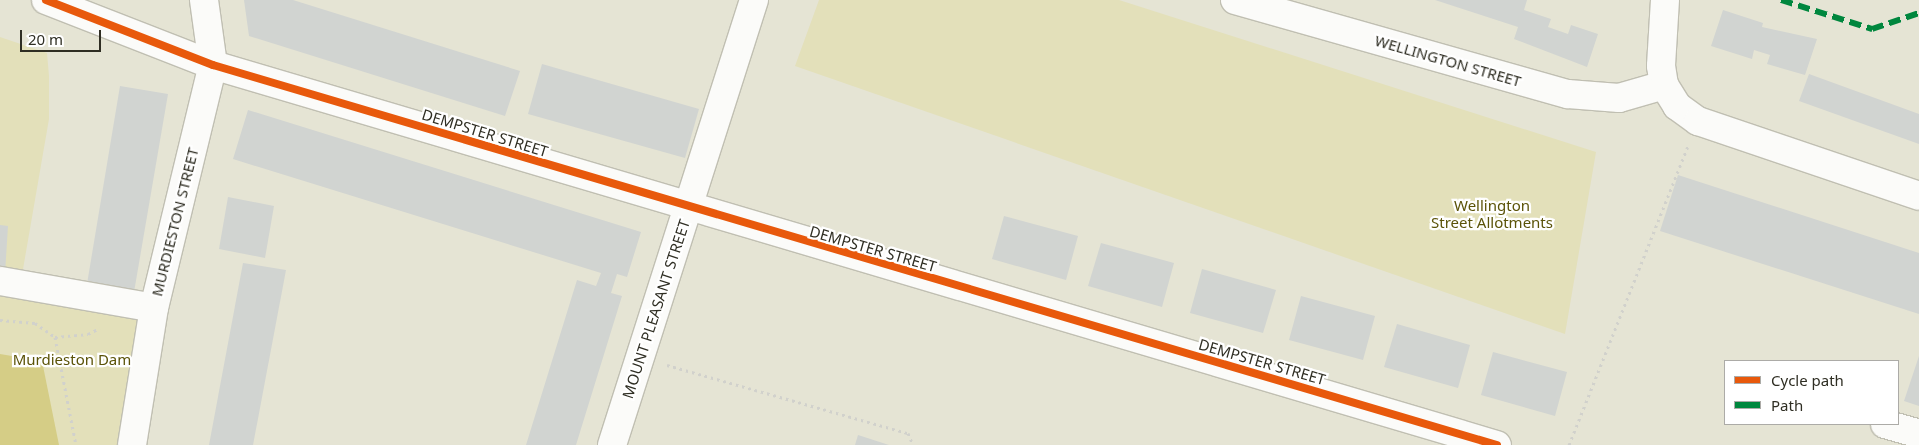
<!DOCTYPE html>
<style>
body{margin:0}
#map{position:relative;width:1919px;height:445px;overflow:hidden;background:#e5e4d4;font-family:"Noto Sans",sans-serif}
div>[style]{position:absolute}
.green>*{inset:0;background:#e3e0ba}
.water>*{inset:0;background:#d5cd86}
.building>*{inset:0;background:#d1d4d1}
.path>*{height:3px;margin-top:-1.5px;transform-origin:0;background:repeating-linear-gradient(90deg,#d1d1cc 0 2.5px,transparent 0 6.5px)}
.roads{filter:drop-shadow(1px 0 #c0bfb2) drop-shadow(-1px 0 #c0bfb2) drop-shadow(0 1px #c0bfb2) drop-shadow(0 -1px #c0bfb2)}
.minor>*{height:28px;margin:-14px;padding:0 14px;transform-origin:14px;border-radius:14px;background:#fbfbf9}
.quiet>*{height:6px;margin-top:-3px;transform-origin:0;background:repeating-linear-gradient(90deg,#00873e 0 12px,transparent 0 18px)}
.cycleway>*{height:8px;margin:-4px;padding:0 4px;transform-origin:4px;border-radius:4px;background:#e8590c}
span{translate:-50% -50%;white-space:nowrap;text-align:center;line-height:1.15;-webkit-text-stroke:4.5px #fff;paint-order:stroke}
.street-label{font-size:15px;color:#2f2e23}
.park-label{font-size:15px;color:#5b5308}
.legend{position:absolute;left:1724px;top:360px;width:175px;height:65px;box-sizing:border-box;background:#fff;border:1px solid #acaba7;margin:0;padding:6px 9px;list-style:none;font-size:15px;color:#2f2e23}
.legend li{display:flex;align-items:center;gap:10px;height:25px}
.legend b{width:25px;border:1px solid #acaba7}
.scale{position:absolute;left:20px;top:30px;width:81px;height:22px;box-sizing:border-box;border:2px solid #2f2e23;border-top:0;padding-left:6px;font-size:15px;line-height:18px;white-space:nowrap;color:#2f2e23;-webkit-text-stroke:4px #fff;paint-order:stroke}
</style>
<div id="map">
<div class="green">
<i style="clip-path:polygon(819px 0,1119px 0,1596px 152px,1565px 334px,795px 66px)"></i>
<i style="clip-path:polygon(0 37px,47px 53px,49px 76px,49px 119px,22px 275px,54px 281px,151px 325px,124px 445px,0 445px)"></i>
</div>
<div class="water">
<i style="clip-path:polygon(0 354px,42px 361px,59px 445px,0 445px)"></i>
</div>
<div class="building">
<i style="clip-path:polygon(244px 0,293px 0,520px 71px,505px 116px,249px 36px)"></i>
<i style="clip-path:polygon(1435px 0,1527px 0,1524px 10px,1551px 19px,1548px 27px,1568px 34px,1571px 25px,1598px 34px,1587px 67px,1514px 39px,1518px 27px)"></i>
<i style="clip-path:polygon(1723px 10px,1763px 23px,1762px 27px,1817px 39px,1805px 75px,1767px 64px,1770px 55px,1754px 50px,1752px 59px,1711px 46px)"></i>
<i style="clip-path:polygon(542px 64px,699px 109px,685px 158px,528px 114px)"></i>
<i style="clip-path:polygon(1809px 74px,1919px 114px,1919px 144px,1799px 101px)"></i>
<i style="clip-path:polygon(120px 86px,168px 94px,133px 298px,86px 290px)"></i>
<i style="clip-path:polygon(248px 110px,641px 232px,627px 277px,617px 274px,611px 293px,622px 296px,576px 445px,526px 445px,577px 280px,596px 286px,601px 273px,233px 159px)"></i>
<i style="clip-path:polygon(1678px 175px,1919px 253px,1919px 314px,1660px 231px)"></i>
<i style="clip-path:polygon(228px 197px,274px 206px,265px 258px,219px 249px)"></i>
<i style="clip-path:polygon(1004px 216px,1078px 236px,1066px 280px,992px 259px)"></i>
<i style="clip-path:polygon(0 225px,8px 226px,5px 274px,0 274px)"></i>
<i style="clip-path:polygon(1101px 243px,1174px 263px,1162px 307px,1088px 286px)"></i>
<i style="clip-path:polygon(243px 263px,286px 270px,253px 445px,209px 445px)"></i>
<i style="clip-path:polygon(1202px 269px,1276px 290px,1263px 333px,1190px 313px)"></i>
<i style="clip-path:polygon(1301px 296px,1375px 316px,1363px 360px,1289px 340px)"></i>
<i style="clip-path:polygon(1397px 324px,1470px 345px,1458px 388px,1384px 367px)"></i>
<i style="clip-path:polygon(1493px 352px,1567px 372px,1555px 416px,1481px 395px)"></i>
<i style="clip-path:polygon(1919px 356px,1919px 406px,1904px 401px)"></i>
<i style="clip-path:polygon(858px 435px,889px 445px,855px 445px)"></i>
</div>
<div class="path">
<i style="left:0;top:320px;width:35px;rotate:5deg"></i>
<i style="left:35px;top:323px;width:24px;rotate:35deg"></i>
<i style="left:55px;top:337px;width:110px;rotate:79deg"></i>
<i style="left:55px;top:337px;width:33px;rotate:-5deg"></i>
<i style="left:88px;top:334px;width:13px;rotate:-27deg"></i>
<i style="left:667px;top:365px;width:250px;rotate:15.8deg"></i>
<i style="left:908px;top:433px;width:13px;rotate:67deg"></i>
<i style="left:1569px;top:445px;width:322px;rotate:-68.3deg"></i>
</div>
<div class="roads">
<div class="minor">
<i style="left:46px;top:0;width:179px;rotate:21.3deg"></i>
<i style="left:213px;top:65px;width:1339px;rotate:16.49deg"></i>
<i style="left:1235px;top:0;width:346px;rotate:15.8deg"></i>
<i style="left:1568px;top:94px;width:51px;rotate:4.5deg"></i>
<i style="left:1619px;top:98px;width:47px;rotate:-16.1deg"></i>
<i style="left:1665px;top:0;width:66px;rotate:93.5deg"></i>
<i style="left:1661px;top:66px;width:19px;rotate:81deg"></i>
<i style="left:1664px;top:85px;width:25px;rotate:58deg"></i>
<i style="left:1677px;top:106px;width:26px;rotate:36deg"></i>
<i style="left:1698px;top:121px;width:233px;rotate:18.7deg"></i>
<i style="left:0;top:281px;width:156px;rotate:9.9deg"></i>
<i style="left:1885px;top:424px;width:35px;rotate:16deg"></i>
<i style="left:132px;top:445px;width:139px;rotate:-80.9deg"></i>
<i style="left:154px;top:308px;width:250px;rotate:-76.4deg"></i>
<i style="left:213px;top:65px;width:66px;rotate:-97.9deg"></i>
<i style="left:612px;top:445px;width:467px;rotate:-72.3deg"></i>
</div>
</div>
<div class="quiet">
<i style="left:1781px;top:0;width:96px;rotate:17.7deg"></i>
<i style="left:1872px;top:29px;width:50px;rotate:-18.8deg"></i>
</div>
<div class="cycleway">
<i style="left:46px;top:0;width:179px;rotate:21.3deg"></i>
<i style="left:213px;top:65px;width:1339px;rotate:16.49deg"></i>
</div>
<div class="street-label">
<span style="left:1448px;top:61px;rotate:16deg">WELLINGTON STREET</span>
<span style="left:485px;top:133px;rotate:17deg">DEMPSTER STREET</span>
<span style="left:175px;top:222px;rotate:-76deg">MURDIESTON STREET</span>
<span style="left:873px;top:249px;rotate:16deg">DEMPSTER STREET</span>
<span style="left:656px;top:309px;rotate:-72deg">MOUNT PLEASANT STREET</span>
<span style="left:1262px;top:362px;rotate:16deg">DEMPSTER STREET</span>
</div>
<div class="park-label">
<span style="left:1492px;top:214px">Wellington<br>Street Allotments</span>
<span style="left:72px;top:360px">Murdieston Dam</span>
</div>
<ul class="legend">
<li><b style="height:6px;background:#e8590c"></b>Cycle path</li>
<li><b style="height:6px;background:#00873e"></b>Path</li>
</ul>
<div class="scale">20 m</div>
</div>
